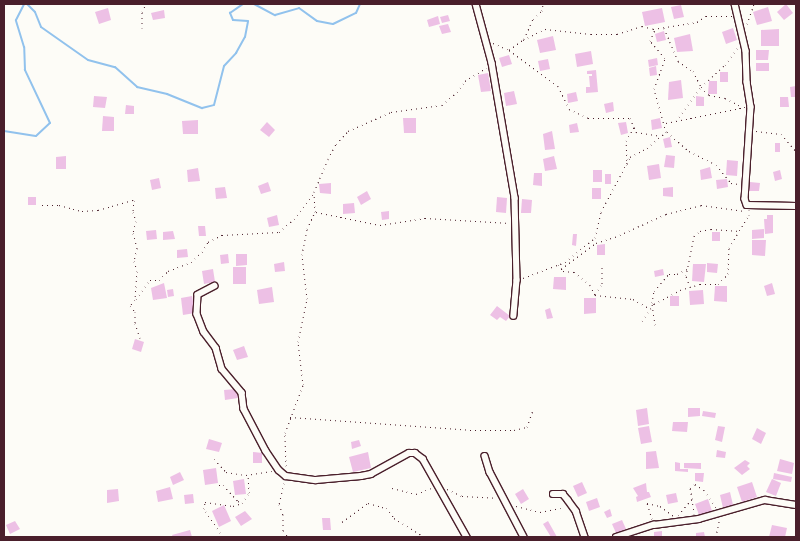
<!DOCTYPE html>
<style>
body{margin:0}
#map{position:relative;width:800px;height:541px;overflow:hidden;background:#fdfcf7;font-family:"Comic Neue",sans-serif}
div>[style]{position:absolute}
.stream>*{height:2px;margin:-1px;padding:0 1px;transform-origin:1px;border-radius:1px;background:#91c2ed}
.building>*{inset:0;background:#edc0e5}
.path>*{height:1px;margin-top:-0.5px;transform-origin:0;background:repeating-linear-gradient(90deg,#4a1f2b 0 1px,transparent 0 5px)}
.roads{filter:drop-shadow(1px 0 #4a1f2b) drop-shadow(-1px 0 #4a1f2b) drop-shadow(0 1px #4a1f2b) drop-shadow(0 -1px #4a1f2b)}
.minor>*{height:5.5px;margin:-2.75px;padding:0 2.75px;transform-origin:2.75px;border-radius:2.75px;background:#fdfcf7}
span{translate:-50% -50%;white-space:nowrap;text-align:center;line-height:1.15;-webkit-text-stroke:4.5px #fdfcf7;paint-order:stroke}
.frame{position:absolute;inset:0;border:5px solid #4a1f2b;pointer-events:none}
</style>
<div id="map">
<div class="stream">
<i style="left:27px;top:4px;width:11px;rotate:45deg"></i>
<i style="left:35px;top:12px;width:16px;rotate:68deg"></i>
<i style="left:41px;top:27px;width:57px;rotate:35.1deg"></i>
<i style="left:88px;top:60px;width:28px;rotate:15deg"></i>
<i style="left:115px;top:67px;width:30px;rotate:42deg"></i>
<i style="left:137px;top:87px;width:31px;rotate:13deg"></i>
<i style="left:167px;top:94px;width:38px;rotate:22deg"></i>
<i style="left:202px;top:108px;width:12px;rotate:-14deg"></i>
<i style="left:214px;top:105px;width:40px;rotate:-75.6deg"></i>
<i style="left:224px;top:66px;width:18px;rotate:-47deg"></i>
<i style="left:236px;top:53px;width:18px;rotate:-61deg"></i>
<i style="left:245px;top:37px;width:16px;rotate:-79deg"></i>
<i style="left:248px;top:21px;width:15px;rotate:-176deg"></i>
<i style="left:233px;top:20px;width:8px;rotate:-113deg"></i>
<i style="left:230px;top:13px;width:16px;rotate:-35deg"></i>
<i style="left:243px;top:4px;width:11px"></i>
<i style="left:254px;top:4px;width:24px;rotate:28deg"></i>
<i style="left:275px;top:15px;width:25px;rotate:-16deg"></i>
<i style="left:299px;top:8px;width:22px;rotate:36deg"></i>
<i style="left:317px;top:21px;width:16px;rotate:11deg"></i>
<i style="left:333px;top:24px;width:25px;rotate:-26deg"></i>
<i style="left:356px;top:13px;width:10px;rotate:-66deg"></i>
<i style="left:4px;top:131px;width:32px;rotate:9deg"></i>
<i style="left:36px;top:136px;width:19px;rotate:-43deg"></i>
<i style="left:50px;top:123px;width:59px;rotate:-115.3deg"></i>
<i style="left:25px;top:70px;width:23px;rotate:-92deg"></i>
<i style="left:24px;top:47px;width:28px;rotate:-107deg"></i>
<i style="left:16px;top:20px;width:18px;rotate:-63deg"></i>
</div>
<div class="building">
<i style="clip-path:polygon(786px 4px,793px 13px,784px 20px,777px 12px)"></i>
<i style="clip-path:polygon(681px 5px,684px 17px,674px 19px,671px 7px)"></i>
<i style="clip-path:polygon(768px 7px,772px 21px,757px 25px,753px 12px)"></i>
<i style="clip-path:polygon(108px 8px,111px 20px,99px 24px,95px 12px)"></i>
<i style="clip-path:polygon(662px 8px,665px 22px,645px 26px,642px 12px)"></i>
<i style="clip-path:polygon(164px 10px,165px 18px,153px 20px,151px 13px)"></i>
<i style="clip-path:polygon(448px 15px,450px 21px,442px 23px,440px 17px)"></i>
<i style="clip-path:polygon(438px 16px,440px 24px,429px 27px,427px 20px)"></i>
<i style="clip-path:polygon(448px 24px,451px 32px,442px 34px,439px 26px)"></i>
<i style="clip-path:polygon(733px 28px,737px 40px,726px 44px,722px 32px)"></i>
<i style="clip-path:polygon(779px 29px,779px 46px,761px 46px,761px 30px)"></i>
<i style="clip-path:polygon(664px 31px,666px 40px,657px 42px,655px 34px)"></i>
<i style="clip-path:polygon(690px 34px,693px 51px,677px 52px,674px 38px)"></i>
<i style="clip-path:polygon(553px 36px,556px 50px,540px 53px,537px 40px)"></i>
<i style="clip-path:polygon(756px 50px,769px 50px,768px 60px,756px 60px)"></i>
<i style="clip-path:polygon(591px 51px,593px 64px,577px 67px,575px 54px)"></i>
<i style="clip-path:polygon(509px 55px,512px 64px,502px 67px,499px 58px)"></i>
<i style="clip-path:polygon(657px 58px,658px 65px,649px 67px,648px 60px)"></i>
<i style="clip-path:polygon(548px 59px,550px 69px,540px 71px,538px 61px)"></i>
<i style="clip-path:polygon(756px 63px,769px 63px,769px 71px,756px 71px)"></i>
<i style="clip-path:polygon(656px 66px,657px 75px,650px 76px,649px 68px)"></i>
<i style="clip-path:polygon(596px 70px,598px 92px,586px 93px,586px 87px,590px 87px,589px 76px,592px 76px,592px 74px,587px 74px,587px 71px)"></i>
<i style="clip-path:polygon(720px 72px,728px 72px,728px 82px,720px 82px)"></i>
<i style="clip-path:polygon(488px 73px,491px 91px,481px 92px,478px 75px)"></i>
<i style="clip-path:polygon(681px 80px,683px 98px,668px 100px,669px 82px)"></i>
<i style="clip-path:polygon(709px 81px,717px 81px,717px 94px,708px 94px)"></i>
<i style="clip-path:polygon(796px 86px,796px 97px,791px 97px,790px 87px)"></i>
<i style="clip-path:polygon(514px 91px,517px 104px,506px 106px,504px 93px)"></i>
<i style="clip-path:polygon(576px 92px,578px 101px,568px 103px,567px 94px)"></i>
<i style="clip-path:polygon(94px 96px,107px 97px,105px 108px,93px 107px)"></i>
<i style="clip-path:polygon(696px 96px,704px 97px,704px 106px,696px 106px)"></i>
<i style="clip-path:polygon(780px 97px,788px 97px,789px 107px,780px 107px)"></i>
<i style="clip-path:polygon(613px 102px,614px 111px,606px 113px,604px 104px)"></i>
<i style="clip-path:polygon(126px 105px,134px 106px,134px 114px,125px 114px)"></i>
<i style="clip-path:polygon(103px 116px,114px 117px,114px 131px,102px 131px)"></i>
<i style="clip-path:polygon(403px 118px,416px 118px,416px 133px,404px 133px)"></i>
<i style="clip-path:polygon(660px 118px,662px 128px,652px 130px,651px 120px)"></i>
<i style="clip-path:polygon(198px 120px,198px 134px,183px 134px,182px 121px)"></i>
<i style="clip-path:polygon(267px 122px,275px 130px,269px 137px,260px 130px)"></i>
<i style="clip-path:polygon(626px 122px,628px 133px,621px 135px,618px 123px)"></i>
<i style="clip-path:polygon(577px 123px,579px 132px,570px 133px,569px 125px)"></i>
<i style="clip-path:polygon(552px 131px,555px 149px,545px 150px,543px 134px)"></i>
<i style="clip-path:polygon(670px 137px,672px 147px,665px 148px,663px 139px)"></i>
<i style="clip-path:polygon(775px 143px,780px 143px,780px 152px,775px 152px)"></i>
<i style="clip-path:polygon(666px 155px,675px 156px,674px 168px,664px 167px)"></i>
<i style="clip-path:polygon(66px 156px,66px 169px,56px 169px,56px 157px)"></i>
<i style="clip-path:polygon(554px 156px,557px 169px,545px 171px,543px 159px)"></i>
<i style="clip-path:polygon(727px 160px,738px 161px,737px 176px,726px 175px)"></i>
<i style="clip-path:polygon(659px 164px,661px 178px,649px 180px,647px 166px)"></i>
<i style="clip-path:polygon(710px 167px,712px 178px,701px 180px,700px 170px)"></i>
<i style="clip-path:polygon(198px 168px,200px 181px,188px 182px,187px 170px)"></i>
<i style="clip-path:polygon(593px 170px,602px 170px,602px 182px,593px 182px)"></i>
<i style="clip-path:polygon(780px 170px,782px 179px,775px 181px,773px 172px)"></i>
<i style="clip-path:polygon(534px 173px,542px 173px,542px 186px,533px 185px)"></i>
<i style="clip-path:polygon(605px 174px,611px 174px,611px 184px,605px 184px)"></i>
<i style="clip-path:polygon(159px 178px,161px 188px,152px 190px,150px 180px)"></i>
<i style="clip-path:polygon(727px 179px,728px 187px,717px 189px,716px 180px)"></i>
<i style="clip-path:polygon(268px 182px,271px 191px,261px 194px,258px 186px)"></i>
<i style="clip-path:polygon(750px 182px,760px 183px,759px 191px,749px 191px)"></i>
<i style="clip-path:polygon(331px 183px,331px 194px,320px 193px,319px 184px)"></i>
<i style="clip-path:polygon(225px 187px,227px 198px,216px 199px,215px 188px)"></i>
<i style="clip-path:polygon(673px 187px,673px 197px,663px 196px,663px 188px)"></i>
<i style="clip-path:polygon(592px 188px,601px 188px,601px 199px,592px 199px)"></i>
<i style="clip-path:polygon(367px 191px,371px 199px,361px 205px,357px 197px)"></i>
<i style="clip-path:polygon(28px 197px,36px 197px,36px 205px,28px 205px)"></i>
<i style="clip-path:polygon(497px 197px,507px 198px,506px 213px,496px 212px)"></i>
<i style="clip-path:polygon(522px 199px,532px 200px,531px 213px,521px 213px)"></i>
<i style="clip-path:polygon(354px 203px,355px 213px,343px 214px,343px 204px)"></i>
<i style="clip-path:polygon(389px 211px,389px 219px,382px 220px,381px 212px)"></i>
<i style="clip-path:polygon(277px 215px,279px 225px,269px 227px,267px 218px)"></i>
<i style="clip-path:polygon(767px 215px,773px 215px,773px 233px,765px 234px,764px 219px,767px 219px)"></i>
<i style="clip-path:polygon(198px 226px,205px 226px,206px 236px,199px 236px)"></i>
<i style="clip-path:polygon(764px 229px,764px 238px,752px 239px,752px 230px)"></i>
<i style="clip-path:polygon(156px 230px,157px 239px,147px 240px,146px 231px)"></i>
<i style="clip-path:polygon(173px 231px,175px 239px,163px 240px,163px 232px)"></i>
<i style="clip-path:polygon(712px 232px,720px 232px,720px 241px,712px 241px)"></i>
<i style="clip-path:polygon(573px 234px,577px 234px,576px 246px,572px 245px)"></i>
<i style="clip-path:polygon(752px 240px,766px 240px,765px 256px,752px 255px)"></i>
<i style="clip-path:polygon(605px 244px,605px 255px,597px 255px,597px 245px)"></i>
<i style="clip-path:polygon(187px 249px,188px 257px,177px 258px,177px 250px)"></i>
<i style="clip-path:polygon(228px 254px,229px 263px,221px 264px,220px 255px)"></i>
<i style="clip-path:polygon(236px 254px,247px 254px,247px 265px,236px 266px)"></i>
<i style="clip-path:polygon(284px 262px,285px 271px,275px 272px,274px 264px)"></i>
<i style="clip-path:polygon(707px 263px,718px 264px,717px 273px,707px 272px)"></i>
<i style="clip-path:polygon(693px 264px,706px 264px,704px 282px,692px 281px)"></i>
<i style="clip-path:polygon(233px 267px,246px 267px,246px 284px,233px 284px)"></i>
<i style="clip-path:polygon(213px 269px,215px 282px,204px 284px,202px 271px)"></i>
<i style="clip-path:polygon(663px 269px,664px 275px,655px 277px,654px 271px)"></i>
<i style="clip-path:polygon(554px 277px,566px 277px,566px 290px,553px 289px)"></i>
<i style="clip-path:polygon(164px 283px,167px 298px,153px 300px,151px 288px)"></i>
<i style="clip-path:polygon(772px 283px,775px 294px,767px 296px,764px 286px)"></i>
<i style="clip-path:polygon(715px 286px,727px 286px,727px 302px,714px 301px)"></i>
<i style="clip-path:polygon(272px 287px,274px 302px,259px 304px,257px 290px)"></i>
<i style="clip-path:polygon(173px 289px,174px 296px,168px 297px,167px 290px)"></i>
<i style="clip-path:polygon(703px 290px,704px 304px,690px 305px,689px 291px)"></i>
<i style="clip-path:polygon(192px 296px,195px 313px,183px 315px,181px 298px)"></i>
<i style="clip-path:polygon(670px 296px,679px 296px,679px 306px,670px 306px)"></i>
<i style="clip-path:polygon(584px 298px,596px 298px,596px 313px,584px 314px)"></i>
<i style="clip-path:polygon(497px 306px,510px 316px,506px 321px,500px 317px,497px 320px,490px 315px)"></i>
<i style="clip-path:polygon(550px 308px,553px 318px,547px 319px,545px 310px)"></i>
<i style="clip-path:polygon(135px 339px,144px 342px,141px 352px,132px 349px)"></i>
<i style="clip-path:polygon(244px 346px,248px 357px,237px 360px,233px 350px)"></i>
<i style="clip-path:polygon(236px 389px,238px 398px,225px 400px,224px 390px)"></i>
<i style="clip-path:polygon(647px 408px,649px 424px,638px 426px,636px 410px)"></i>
<i style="clip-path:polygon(688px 408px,700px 408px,700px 416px,688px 417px)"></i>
<i style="clip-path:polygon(703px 411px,716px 413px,715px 418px,702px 416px)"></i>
<i style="clip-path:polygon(673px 422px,688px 422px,687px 432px,672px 431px)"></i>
<i style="clip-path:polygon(649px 426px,652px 442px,641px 444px,638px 428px)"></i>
<i style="clip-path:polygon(718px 426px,725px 427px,722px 442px,715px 440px)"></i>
<i style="clip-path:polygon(757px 428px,766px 433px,761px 444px,752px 439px)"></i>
<i style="clip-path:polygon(209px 439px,222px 443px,219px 452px,206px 449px)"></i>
<i style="clip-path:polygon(359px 440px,361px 446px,352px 449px,351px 442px)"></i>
<i style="clip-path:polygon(717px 450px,726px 452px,725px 458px,716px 457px)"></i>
<i style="clip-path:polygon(656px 451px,659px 468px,646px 469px,646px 452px)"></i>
<i style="clip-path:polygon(253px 452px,262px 453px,262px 463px,253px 463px)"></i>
<i style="clip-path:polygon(368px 452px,371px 468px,353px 472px,349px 457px)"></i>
<i style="clip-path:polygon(780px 459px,794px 463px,792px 474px,777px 471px)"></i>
<i style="clip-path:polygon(745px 460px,750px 463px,747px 466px,750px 469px,742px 475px,734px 468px)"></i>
<i style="clip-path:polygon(675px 462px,680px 463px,680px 469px,688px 469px,688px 472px,675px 471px)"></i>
<i style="clip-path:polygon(684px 463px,701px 463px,701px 469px,684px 468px)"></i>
<i style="clip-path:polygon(216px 468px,218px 483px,205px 485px,203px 470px)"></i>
<i style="clip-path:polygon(180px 472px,184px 480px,173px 485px,170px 477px)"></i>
<i style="clip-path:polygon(695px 473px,704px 473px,703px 482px,695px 481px)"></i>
<i style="clip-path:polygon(774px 473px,792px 477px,791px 482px,773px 479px)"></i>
<i style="clip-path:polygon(244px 479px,246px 494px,235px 495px,233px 481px)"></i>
<i style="clip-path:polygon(772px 479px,781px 483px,776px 496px,766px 492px)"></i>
<i style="clip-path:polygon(582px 482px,587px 493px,578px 497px,573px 486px)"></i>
<i style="clip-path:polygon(752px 482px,757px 497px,742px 502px,737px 487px)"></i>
<i style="clip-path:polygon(646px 483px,647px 492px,649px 492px,651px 497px,637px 502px,636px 497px,638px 496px,633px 488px)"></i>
<i style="clip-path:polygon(170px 487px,173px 499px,158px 502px,156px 491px)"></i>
<i style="clip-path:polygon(118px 489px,119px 501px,107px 503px,107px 490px)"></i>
<i style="clip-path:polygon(523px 489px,529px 499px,521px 504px,515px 494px)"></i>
<i style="clip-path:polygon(730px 492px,733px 505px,723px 508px,720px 495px)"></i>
<i style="clip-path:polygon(676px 493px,678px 502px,668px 504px,666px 495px)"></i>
<i style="clip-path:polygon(193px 494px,194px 503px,185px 504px,184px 495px)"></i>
<i style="clip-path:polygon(597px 498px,600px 507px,589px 511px,586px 502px)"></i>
<i style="clip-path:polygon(708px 499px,712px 511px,699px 515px,695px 504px)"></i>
<i style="clip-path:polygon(224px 505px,231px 521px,219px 527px,212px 511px)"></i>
<i style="clip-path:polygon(610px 509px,612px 516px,607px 518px,604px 512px)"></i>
<i style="clip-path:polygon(245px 511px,252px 519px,241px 526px,235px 517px)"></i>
<i style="clip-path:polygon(322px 518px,330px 518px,331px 530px,323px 530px)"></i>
<i style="clip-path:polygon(622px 520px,626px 529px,616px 533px,612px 524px)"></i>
<i style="clip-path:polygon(15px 521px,20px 529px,10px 534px,6px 525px)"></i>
<i style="clip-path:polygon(548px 521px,557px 537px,551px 537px,543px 524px)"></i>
<i style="clip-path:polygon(772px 525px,787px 528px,785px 537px,769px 537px)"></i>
<i style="clip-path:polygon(190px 530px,192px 537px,173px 537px,172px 535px)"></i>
<i style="clip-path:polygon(662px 531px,662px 537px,654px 537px,654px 532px)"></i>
<i style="clip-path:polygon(704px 532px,705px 537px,696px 537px,696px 533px)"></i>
</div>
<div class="path">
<i style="left:747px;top:24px;width:21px;rotate:-71deg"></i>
<i style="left:142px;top:28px;width:16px;rotate:-90deg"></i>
<i style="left:142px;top:12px;width:9px;rotate:-63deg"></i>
<i style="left:664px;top:28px;width:36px;rotate:67deg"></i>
<i style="left:678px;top:61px;width:18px;rotate:34deg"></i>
<i style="left:693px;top:71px;width:18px;rotate:63deg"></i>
<i style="left:701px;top:87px;width:11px;rotate:45deg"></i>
<i style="left:709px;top:95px;width:16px;rotate:11deg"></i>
<i style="left:725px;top:98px;width:20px;rotate:27deg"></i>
<i style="left:524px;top:39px;width:22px;rotate:-66deg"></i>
<i style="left:533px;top:19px;width:12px;rotate:-42deg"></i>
<i style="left:542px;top:11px;width:7px;rotate:-82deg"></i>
<i style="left:493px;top:43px;width:17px;rotate:24deg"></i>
<i style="left:509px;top:50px;width:61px;rotate:36.3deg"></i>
<i style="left:558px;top:86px;width:25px;rotate:64deg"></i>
<i style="left:569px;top:109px;width:21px;rotate:25deg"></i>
<i style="left:588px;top:118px;width:42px"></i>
<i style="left:630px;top:118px;width:15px;rotate:67deg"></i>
<i style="left:636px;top:132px;width:24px;rotate:9deg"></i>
<i style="left:509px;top:50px;width:17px;rotate:-36deg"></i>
<i style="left:523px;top:40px;width:25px;rotate:-27deg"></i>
<i style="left:545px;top:29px;width:46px;rotate:6.2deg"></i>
<i style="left:591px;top:34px;width:26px"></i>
<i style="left:617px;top:34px;width:26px;rotate:-18deg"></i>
<i style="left:642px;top:26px;width:11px;rotate:15deg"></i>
<i style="left:653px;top:29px;width:45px;rotate:-9deg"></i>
<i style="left:697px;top:22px;width:11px;rotate:-34deg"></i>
<i style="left:706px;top:16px;width:26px"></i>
<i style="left:676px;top:121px;width:42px;rotate:-53.7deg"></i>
<i style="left:701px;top:87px;width:33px;rotate:-43deg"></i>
<i style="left:725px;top:65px;width:24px;rotate:-54deg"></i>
<i style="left:666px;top:123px;width:81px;rotate:-11.4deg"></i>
<i style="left:756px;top:131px;width:25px;rotate:7deg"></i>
<i style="left:781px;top:134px;width:23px;rotate:49deg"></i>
<i style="left:667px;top:132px;width:29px;rotate:41deg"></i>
<i style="left:689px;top:151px;width:30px;rotate:27deg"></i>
<i style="left:716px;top:165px;width:23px;rotate:50deg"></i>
<i style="left:731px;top:183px;width:8px;rotate:7deg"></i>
<i style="left:627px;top:165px;width:24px;rotate:-92deg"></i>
<i style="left:626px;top:141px;width:16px;rotate:-60deg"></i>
<i style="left:42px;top:205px;width:17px"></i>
<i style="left:59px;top:205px;width:24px;rotate:15deg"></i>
<i style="left:82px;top:211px;width:16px;rotate:-4deg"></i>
<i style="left:98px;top:210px;width:37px;rotate:-16deg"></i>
<i style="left:134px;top:200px;width:12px;rotate:95deg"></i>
<i style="left:133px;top:212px;width:9px;rotate:72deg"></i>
<i style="left:136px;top:221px;width:12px;rotate:104deg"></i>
<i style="left:133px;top:233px;width:16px;rotate:75deg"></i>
<i style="left:137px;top:248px;width:13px;rotate:103deg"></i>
<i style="left:134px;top:261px;width:10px;rotate:73deg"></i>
<i style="left:137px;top:271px;width:29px;rotate:94deg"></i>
<i style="left:135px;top:300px;width:8px;rotate:130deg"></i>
<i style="left:130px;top:306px;width:8px;rotate:50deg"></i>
<i style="left:135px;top:312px;width:11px;rotate:90deg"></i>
<i style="left:135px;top:323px;width:16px;rotate:72deg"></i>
<i style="left:316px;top:212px;width:65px;rotate:11.5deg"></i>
<i style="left:380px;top:225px;width:46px;rotate:-8.8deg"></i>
<i style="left:425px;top:218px;width:85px;rotate:3.4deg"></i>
<i style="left:558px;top:265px;width:8px;rotate:50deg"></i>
<i style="left:563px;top:271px;width:11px;rotate:5deg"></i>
<i style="left:574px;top:272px;width:21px;rotate:39deg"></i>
<i style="left:590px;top:285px;width:11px;rotate:63deg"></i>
<i style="left:595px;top:295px;width:38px;rotate:6deg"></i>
<i style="left:633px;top:299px;width:20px;rotate:30deg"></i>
<i style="left:561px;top:269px;width:44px;rotate:-36.6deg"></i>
<i style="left:596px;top:243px;width:20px;rotate:-18deg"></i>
<i style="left:615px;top:237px;width:56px;rotate:-24.3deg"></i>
<i style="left:666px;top:214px;width:36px;rotate:-14deg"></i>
<i style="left:701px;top:205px;width:44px;rotate:7.8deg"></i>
<i style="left:523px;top:278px;width:45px;rotate:-20.9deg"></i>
<i style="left:565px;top:262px;width:38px;rotate:-39deg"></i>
<i style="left:595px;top:238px;width:27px;rotate:-77deg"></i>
<i style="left:601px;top:212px;width:62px;rotate:-62.2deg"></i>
<i style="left:630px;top:157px;width:19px;rotate:-28deg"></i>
<i style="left:647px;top:148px;width:25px;rotate:-40deg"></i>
<i style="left:666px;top:132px;width:45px;rotate:-105.6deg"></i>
<i style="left:654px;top:89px;width:33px;rotate:-70deg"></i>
<i style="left:665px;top:58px;width:23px;rotate:-131deg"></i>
<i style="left:650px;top:41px;width:13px;rotate:-67deg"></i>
<i style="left:690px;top:287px;width:12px;rotate:-110deg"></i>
<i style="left:686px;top:276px;width:41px;rotate:-78.7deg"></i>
<i style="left:694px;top:236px;width:8px;rotate:-40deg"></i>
<i style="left:700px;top:231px;width:11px;rotate:-10deg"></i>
<i style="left:711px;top:229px;width:29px;rotate:4deg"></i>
<i style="left:595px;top:294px;width:12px;rotate:-55deg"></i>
<i style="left:602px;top:284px;width:19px;rotate:-90deg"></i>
<i style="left:136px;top:299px;width:24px;rotate:-54deg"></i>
<i style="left:150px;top:280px;width:9px"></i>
<i style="left:159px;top:280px;width:13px;rotate:-45deg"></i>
<i style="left:168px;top:271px;width:25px;rotate:-21deg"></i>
<i style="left:191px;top:262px;width:15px;rotate:-42deg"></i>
<i style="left:202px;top:252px;width:12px;rotate:-59deg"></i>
<i style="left:208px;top:242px;width:16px;rotate:-27deg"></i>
<i style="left:222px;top:235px;width:57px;rotate:-3deg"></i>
<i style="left:279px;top:232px;width:20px;rotate:-41deg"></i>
<i style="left:294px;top:219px;width:34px;rotate:-53deg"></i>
<i style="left:642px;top:321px;width:21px;rotate:-55deg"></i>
<i style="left:654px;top:304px;width:30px;rotate:-28deg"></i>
<i style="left:680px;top:290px;width:21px;rotate:-17deg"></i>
<i style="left:700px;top:284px;width:18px"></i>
<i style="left:718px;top:284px;width:14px;rotate:-45deg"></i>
<i style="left:728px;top:274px;width:26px;rotate:-88deg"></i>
<i style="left:729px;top:248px;width:39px;rotate:-59deg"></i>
<i style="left:749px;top:215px;width:5px;rotate:-90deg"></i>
<i style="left:655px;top:325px;width:22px;rotate:-98deg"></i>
<i style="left:652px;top:303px;width:12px;rotate:-81deg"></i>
<i style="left:654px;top:291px;width:23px;rotate:-49deg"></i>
<i style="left:669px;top:274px;width:8px"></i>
<i style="left:677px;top:274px;width:11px;rotate:-27deg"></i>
<i style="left:290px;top:417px;width:180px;rotate:4.1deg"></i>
<i style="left:470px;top:430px;width:44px"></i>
<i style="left:514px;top:430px;width:13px;rotate:-13deg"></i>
<i style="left:527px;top:427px;width:18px;rotate:-71deg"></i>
<i style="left:214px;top:459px;width:18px;rotate:47deg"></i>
<i style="left:226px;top:472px;width:20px;rotate:9deg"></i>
<i style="left:246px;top:475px;width:26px;rotate:-9deg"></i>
<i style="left:286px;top:466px;width:33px;rotate:-92deg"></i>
<i style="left:285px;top:433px;width:51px;rotate:-69.4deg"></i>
<i style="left:303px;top:385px;width:43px;rotate:-96.6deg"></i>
<i style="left:298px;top:342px;width:44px;rotate:-78.2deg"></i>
<i style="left:307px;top:299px;width:44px;rotate:-96.5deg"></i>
<i style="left:302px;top:255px;width:26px;rotate:-79deg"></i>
<i style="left:307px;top:229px;width:19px;rotate:-65deg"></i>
<i style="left:315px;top:212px;width:20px;rotate:-93deg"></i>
<i style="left:314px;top:192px;width:36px;rotate:-67deg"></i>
<i style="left:328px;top:159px;width:17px;rotate:-62deg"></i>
<i style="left:336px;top:144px;width:18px;rotate:-47deg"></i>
<i style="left:348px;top:131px;width:47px;rotate:-23.8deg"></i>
<i style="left:391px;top:112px;width:51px;rotate:-7.8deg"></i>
<i style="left:442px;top:105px;width:20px;rotate:-41deg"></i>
<i style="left:457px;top:92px;width:14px;rotate:-54deg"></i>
<i style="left:465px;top:81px;width:25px;rotate:-32deg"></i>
<i style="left:284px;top:483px;width:22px;rotate:103deg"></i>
<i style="left:279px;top:504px;width:12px;rotate:70deg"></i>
<i style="left:283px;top:515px;width:16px;rotate:90deg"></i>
<i style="left:283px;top:531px;width:8px;rotate:50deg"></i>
<i style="left:219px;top:485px;width:4px"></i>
<i style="left:223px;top:485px;width:22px;rotate:47deg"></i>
<i style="left:238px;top:501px;width:4px;rotate:27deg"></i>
<i style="left:242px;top:503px;width:12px;rotate:-55deg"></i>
<i style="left:249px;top:493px;width:18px;rotate:-93deg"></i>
<i style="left:392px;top:488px;width:25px;rotate:14deg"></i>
<i style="left:416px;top:494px;width:17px;rotate:-21deg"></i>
<i style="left:447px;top:489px;width:17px;rotate:25deg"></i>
<i style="left:462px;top:496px;width:34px;rotate:3deg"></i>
<i style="left:692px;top:499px;width:15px;rotate:82deg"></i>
<i style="left:516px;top:506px;width:25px;rotate:14deg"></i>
<i style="left:540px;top:512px;width:21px;rotate:-11deg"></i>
<i style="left:678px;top:515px;width:21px;rotate:-49deg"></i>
<i style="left:692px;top:499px;width:11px;rotate:-100deg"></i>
<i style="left:690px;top:488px;width:6px;rotate:-39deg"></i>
<i style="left:695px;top:484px;width:11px;rotate:34deg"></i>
<i style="left:704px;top:490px;width:21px;rotate:55deg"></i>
<i style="left:652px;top:519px;width:17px;rotate:-107deg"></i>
<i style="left:647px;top:503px;width:13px;rotate:13deg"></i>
<i style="left:660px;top:506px;width:17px;rotate:36deg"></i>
<i style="left:342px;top:522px;width:32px;rotate:-36deg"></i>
<i style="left:368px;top:503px;width:19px;rotate:16deg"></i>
<i style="left:386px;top:508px;width:13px;rotate:51deg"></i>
<i style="left:394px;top:518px;width:36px;rotate:32deg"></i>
<i style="left:223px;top:537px;width:34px;rotate:-124deg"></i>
<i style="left:204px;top:509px;width:7px;rotate:-82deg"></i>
<i style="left:205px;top:502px;width:28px;rotate:8deg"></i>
<i style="left:233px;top:506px;width:9px;rotate:-18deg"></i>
<i style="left:716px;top:537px;width:16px;rotate:-79deg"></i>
</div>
<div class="roads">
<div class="minor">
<i style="left:476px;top:4px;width:61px;rotate:74.8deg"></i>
<i style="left:492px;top:63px;width:137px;rotate:80.3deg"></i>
<i style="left:515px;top:198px;width:82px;rotate:88.6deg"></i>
<i style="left:517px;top:280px;width:36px;rotate:95deg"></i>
<i style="left:735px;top:4px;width:48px;rotate:76.8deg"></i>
<i style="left:746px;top:51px;width:31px;rotate:88deg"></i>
<i style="left:747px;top:82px;width:25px;rotate:81deg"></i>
<i style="left:751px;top:107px;width:92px;rotate:93.7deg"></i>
<i style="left:745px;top:199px;width:6px;rotate:72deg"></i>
<i style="left:747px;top:205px;width:49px;rotate:1.2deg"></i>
<i style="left:215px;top:286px;width:19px;rotate:152deg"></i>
<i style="left:198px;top:295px;width:19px;rotate:93deg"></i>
<i style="left:197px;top:314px;width:19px;rotate:69deg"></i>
<i style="left:204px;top:332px;width:20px;rotate:53deg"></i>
<i style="left:216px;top:348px;width:22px;rotate:74deg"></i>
<i style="left:222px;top:369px;width:31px;rotate:50deg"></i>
<i style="left:242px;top:393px;width:16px;rotate:83deg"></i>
<i style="left:244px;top:409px;width:47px;rotate:62.4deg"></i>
<i style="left:266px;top:451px;width:23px;rotate:56deg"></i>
<i style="left:279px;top:470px;width:9px;rotate:41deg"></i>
<i style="left:286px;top:476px;width:30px;rotate:8deg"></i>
<i style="left:316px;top:480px;width:45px;rotate:-5.1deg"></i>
<i style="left:361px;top:476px;width:10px;rotate:-11deg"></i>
<i style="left:371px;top:474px;width:43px;rotate:-28.9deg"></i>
<i style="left:409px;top:453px;width:6px"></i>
<i style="left:415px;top:453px;width:10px;rotate:37deg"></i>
<i style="left:423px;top:459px;width:90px;rotate:60.6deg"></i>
<i style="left:485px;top:456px;width:17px;rotate:73deg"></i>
<i style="left:490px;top:472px;width:73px;rotate:62.4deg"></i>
<i style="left:553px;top:494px;width:10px"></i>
<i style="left:563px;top:494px;width:8px;rotate:50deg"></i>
<i style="left:568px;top:500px;width:14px;rotate:54deg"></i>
<i style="left:576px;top:511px;width:28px;rotate:71deg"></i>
<i style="left:616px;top:537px;width:40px;rotate:-18deg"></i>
<i style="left:654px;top:525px;width:45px;rotate:-7.6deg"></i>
<i style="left:699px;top:519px;width:69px;rotate:-16.1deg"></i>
<i style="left:765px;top:500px;width:31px;rotate:9deg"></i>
</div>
</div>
<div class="frame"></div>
</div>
